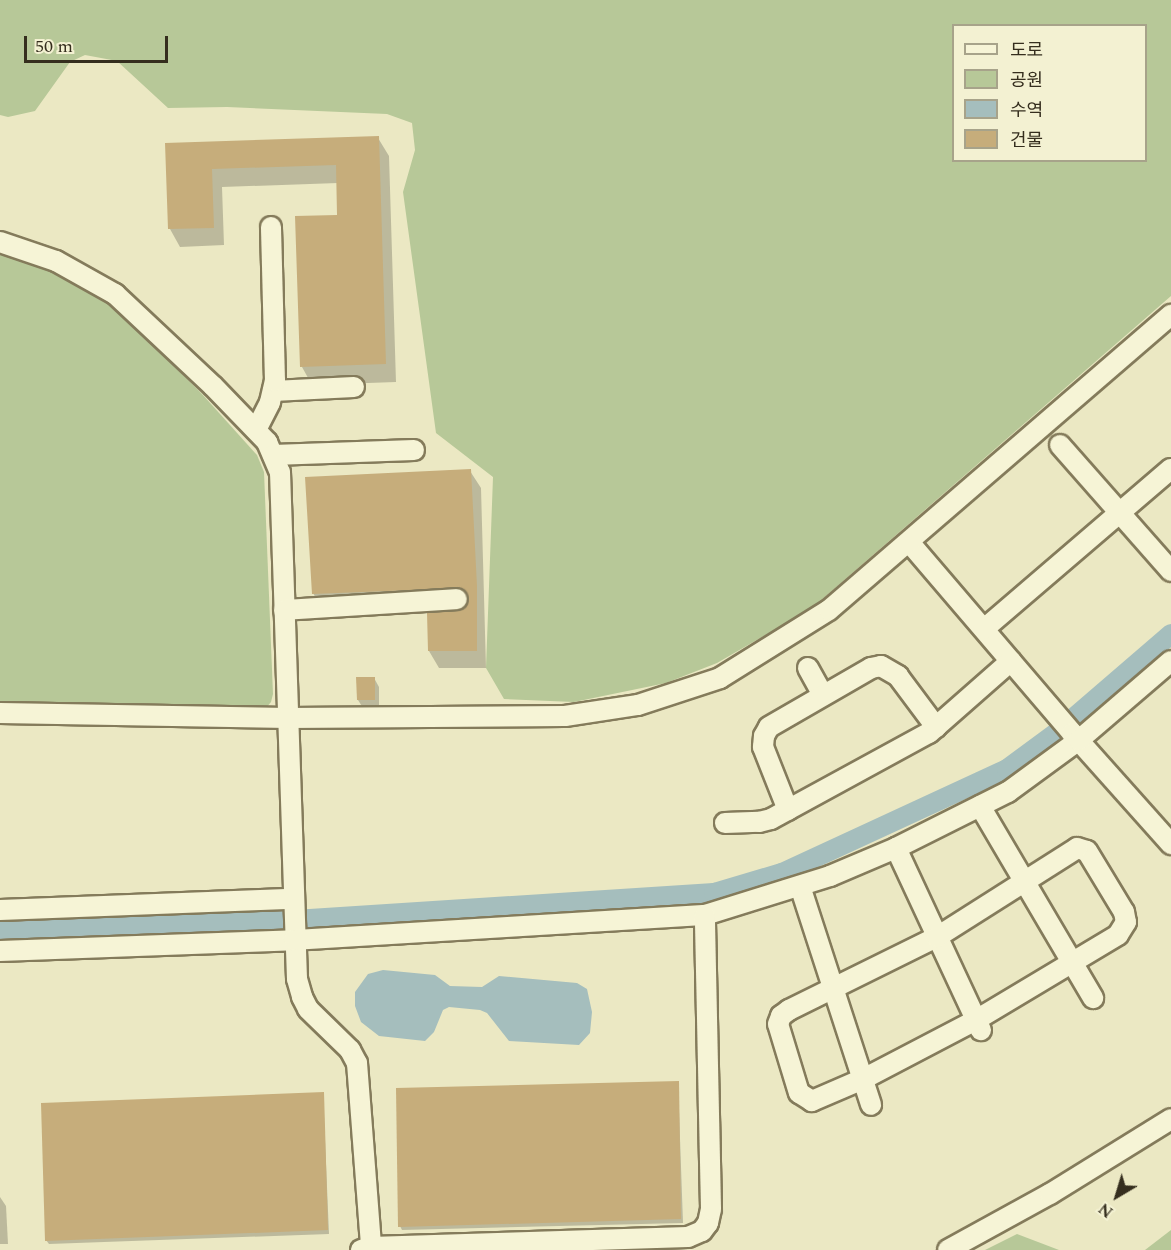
<!DOCTYPE html>
<meta charset="utf-8">
<style>
body{margin:0}
#map{position:relative;width:1171px;height:1250px;overflow:hidden;background:#ebe8c3;font-family:Spectral,"Noto Sans KR",serif}
div>[style]{position:absolute}
.green>*{inset:0;background:#b7c898}
.water>*{inset:0;background:#a5bebd}
.shadow>*{inset:0;background:#0003}
.canal>*{height:20px;margin:-10px;padding:0 10px;transform-origin:10px;border-radius:10px;background:#a5bebd}
.building>*{inset:0;background:#c6ad7b}
.roads{filter:drop-shadow(2px 0 #847b5b) drop-shadow(-2px 0 #847b5b) drop-shadow(0 2px #847b5b) drop-shadow(0 -2px #847b5b)}
.minor>*{height:20px;margin:-10px;padding:0 10px;transform-origin:10px;border-radius:10px;background:#f6f4d6}
span{translate:-50% -50%;white-space:nowrap;text-align:center;line-height:1.15;-webkit-text-stroke:5px #f3f1d2;paint-order:stroke}
.legend{position:absolute;left:952px;top:24px;width:195px;height:138px;box-sizing:border-box;background:#f3f1d2;border:2px solid #a7a38a;margin:0;padding:8px 10px;list-style:none;font-size:18px;color:#352e1e}
.legend li{display:flex;align-items:center;gap:12px;height:30px}
.legend b{width:30px;border:2px solid #a7a38a}
.north{position:absolute;left:1087px;top:1166px;width:60px;height:60px;-webkit-text-stroke:4px #f3f1d2;paint-order:stroke;rotate:218deg;font-size:16px;font-weight:700;line-height:24px;text-align:center;color:#352e1e}
.north::after{content:'';display:block;margin:auto;width:21px;height:27px;background:#352e1e;clip-path:polygon(50% 0,100% 100%,50% 72%,0 100%)}
.scale{position:absolute;left:24px;top:36px;width:144px;height:27px;box-sizing:border-box;border:3px solid #352e1e;border-top:0;padding-left:8px;font-size:18px;line-height:21px;white-space:nowrap;color:#352e1e;-webkit-text-stroke:4px #f3f1d2;paint-order:stroke}
</style>
<div id="map">
<div class="green">
<i style="clip-path:polygon(evenodd,0 0,1171px 0,1171px 296px,812px 608px,717px 663px,666px 683px,574px 702px,504px 699px,486px 668px,493px 477px,436px 433px,403px 192px,415px 150px,412px 123px,387px 114px,227px 107px,168px 108px,117px 61px,85px 55px,70px 62px,35px 111px,8px 117px,0 115px,0 0,954px 26px,1146px 26px,1146px 160px,954px 160px,954px 26px)"></i>
<i style="clip-path:polygon(0 255px,40px 266px,81px 284px,115px 306px,202px 394px,257px 455px,264px 472px,273px 694px,271px 702px,266px 708px,0 704px)"></i>
<i style="clip-path:polygon(1171px 1230px,1171px 1250px,1145px 1250px)"></i>
<i style="clip-path:polygon(1017px 1234px,1059px 1250px,985px 1250px)"></i>
</div>
<div class="water">
<i style="clip-path:polygon(383px 970px,435px 975px,450px 986px,482px 987px,499px 976px,577px 983px,587px 989px,592px 1012px,590px 1033px,579px 1045px,509px 1041px,487px 1013px,480px 1010px,449px 1007px,443px 1010px,434px 1032px,425px 1041px,379px 1036px,361px 1022px,355px 1006px,355px 992px,368px 974px)"></i>
</div>
<div class="shadow">
<i style="clip-path:polygon(378px 138px,389px 156px,396px 382px,312px 385px,302px 367px,339px 216px,338px 183px,222px 187px,224px 245px,180px 247px,170px 229px,167px 145px)"></i>
<i style="clip-path:polygon(470px 471px,481px 488px,486px 668px,439px 668px,429px 651px,467px 606px,323px 611px,313px 593px)"></i>
<i style="clip-path:polygon(374px 678px,379px 687px,379px 708px,363px 708px,358px 700px)"></i>
<i style="clip-path:polygon(678px 1082px,683px 1223px,402px 1230px,400px 1226px)"></i>
<i style="clip-path:polygon(323px 1093px,329px 1234px,49px 1244px,46px 1240px)"></i>
<i style="clip-path:polygon(0 1197px,6px 1206px,8px 1244px,0 1244px)"></i>
</div>
<div class="canal">
<i style="left:0;top:931px;width:279px;rotate:-2.1deg"></i>
<i style="left:279px;top:921px;width:436px;rotate:-3.7deg"></i>
<i style="left:714px;top:893px;width:71px;rotate:-16.4deg"></i>
<i style="left:782px;top:873px;width:248px;rotate:-24.8deg"></i>
<i style="left:1007px;top:769px;width:61px;rotate:-36.3deg"></i>
<i style="left:1056px;top:733px;width:152px;rotate:-40.7deg"></i>
</div>
<div class="building">
<i style="clip-path:polygon(379px 136px,386px 364px,300px 367px,295px 216px,337px 215px,336px 165px,212px 169px,214px 228px,168px 229px,165px 143px)"></i>
<i style="clip-path:polygon(471px 469px,477px 586px,477px 651px,428px 651px,427px 613px,464px 609px,469px 598px,462px 588px,312px 594px,305px 477px)"></i>
<i style="clip-path:polygon(356px 677px,375px 677px,375px 700px,357px 700px)"></i>
<i style="clip-path:polygon(679px 1081px,681px 1219px,398px 1227px,396px 1088px)"></i>
<i style="clip-path:polygon(324px 1092px,328px 1230px,45px 1241px,41px 1103px)"></i>
</div>
<div class="roads">
<div class="minor">
<i style="left:0;top:242px;width:59px;rotate:18.7deg"></i>
<i style="left:56px;top:261px;width:68px;rotate:29.2deg"></i>
<i style="left:115px;top:294px;width:134px;rotate:43.2deg"></i>
<i style="left:213px;top:386px;width:78px;rotate:46deg"></i>
<i style="left:267px;top:442px;width:33px;rotate:67deg"></i>
<i style="left:280px;top:472px;width:507px;rotate:88.08deg"></i>
<i style="left:297px;top:979px;width:19px;rotate:74deg"></i>
<i style="left:302px;top:997px;width:13px;rotate:63deg"></i>
<i style="left:308px;top:1009px;width:59px;rotate:44.3deg"></i>
<i style="left:350px;top:1050px;width:15px;rotate:62deg"></i>
<i style="left:357px;top:1063px;width:185px;rotate:85.6deg"></i>
<i style="left:273px;top:391px;width:81px;rotate:-2.8deg"></i>
<i style="left:256px;top:430px;width:31px;rotate:-63deg"></i>
<i style="left:270px;top:402px;width:22px;rotate:-77deg"></i>
<i style="left:275px;top:381px;width:154px;rotate:-91.5deg"></i>
<i style="left:1060px;top:445px;width:168px;rotate:48.6deg"></i>
<i style="left:273px;top:455px;width:141px;rotate:-2deg"></i>
<i style="left:909px;top:542px;width:251px;rotate:49.5deg"></i>
<i style="left:1072px;top:733px;width:149px;rotate:48.3deg"></i>
<i style="left:284px;top:610px;width:173px;rotate:-3.6deg"></i>
<i style="left:984px;top:629px;width:246px;rotate:-40.6deg"></i>
<i style="left:808px;top:668px;width:31px;rotate:61deg"></i>
<i style="left:0;top:713px;width:288px;rotate:1deg"></i>
<i style="left:288px;top:718px;width:277px;rotate:-0.4deg"></i>
<i style="left:565px;top:716px;width:74px;rotate:-8.6deg"></i>
<i style="left:638px;top:705px;width:86px;rotate:-18.2deg"></i>
<i style="left:720px;top:678px;width:128px;rotate:-32deg"></i>
<i style="left:829px;top:610px;width:452px;rotate:-40.8deg"></i>
<i style="left:980px;top:806px;width:223px;rotate:59.5deg"></i>
<i style="left:788px;top:810px;width:68px;rotate:-111.6deg"></i>
<i style="left:763px;top:747px;width:11px;rotate:-85deg"></i>
<i style="left:764px;top:736px;width:10px;rotate:-61deg"></i>
<i style="left:769px;top:727px;width:118px;rotate:-30deg"></i>
<i style="left:871px;top:668px;width:10px;rotate:-11deg"></i>
<i style="left:881px;top:666px;width:20px;rotate:30deg"></i>
<i style="left:898px;top:676px;width:64px;rotate:53.3deg"></i>
<i style="left:725px;top:823px;width:34px;rotate:-2deg"></i>
<i style="left:759px;top:822px;width:12px;rotate:-14deg"></i>
<i style="left:771px;top:819px;width:180px;rotate:-28.6deg"></i>
<i style="left:929px;top:733px;width:109px;rotate:-41.3deg"></i>
<i style="left:896px;top:848px;width:201px;rotate:65deg"></i>
<i style="left:1077px;top:848px;width:10px;rotate:17deg"></i>
<i style="left:1087px;top:851px;width:71px;rotate:58.8deg"></i>
<i style="left:1124px;top:912px;width:10px;rotate:79deg"></i>
<i style="left:1126px;top:922px;width:15px;rotate:122deg"></i>
<i style="left:1118px;top:935px;width:165px;rotate:149.1deg"></i>
<i style="left:976px;top:1020px;width:127px;rotate:152.4deg"></i>
<i style="left:863px;top:1079px;width:56px;rotate:156.7deg"></i>
<i style="left:812px;top:1101px;width:15px;rotate:-148deg"></i>
<i style="left:799px;top:1093px;width:72px;rotate:-106.9deg"></i>
<i style="left:778px;top:1024px;width:9px;rotate:-69deg"></i>
<i style="left:781px;top:1016px;width:10px;rotate:-37deg"></i>
<i style="left:789px;top:1010px;width:165px;rotate:-26.3deg"></i>
<i style="left:937px;top:937px;width:166px;rotate:-32.4deg"></i>
<i style="left:800px;top:886px;width:230px;rotate:72deg"></i>
<i style="left:0;top:910px;width:293px;rotate:-2.2deg"></i>
<i style="left:0;top:951px;width:294px;rotate:-2.1deg"></i>
<i style="left:294px;top:940px;width:412px;rotate:-3.5deg"></i>
<i style="left:705px;top:915px;width:131px;rotate:-17.3deg"></i>
<i style="left:830px;top:876px;width:72px;rotate:-23deg"></i>
<i style="left:896px;top:848px;width:125px;rotate:-26.6deg"></i>
<i style="left:1008px;top:792px;width:88px;rotate:-36.2deg"></i>
<i style="left:1079px;top:740px;width:121px;rotate:-40.7deg"></i>
<i style="left:361px;top:1250px;width:10px;rotate:-17deg"></i>
<i style="left:371px;top:1247px;width:317px;rotate:-1.8deg"></i>
<i style="left:688px;top:1237px;width:15px;rotate:-23deg"></i>
<i style="left:702px;top:1231px;width:10px;rotate:-53deg"></i>
<i style="left:708px;top:1223px;width:14px;rotate:-78deg"></i>
<i style="left:711px;top:1209px;width:294px;rotate:-91.2deg"></i>
<i style="left:948px;top:1250px;width:116px;rotate:-28.8deg"></i>
<i style="left:1050px;top:1194px;width:142px;rotate:-31.8deg"></i>
</div>
</div>
<ul class="legend">
<li><b style="height:8px;background:#f6f4d6"></b>도로</li>
<li><b style="height:16px;background:#b7c898"></b>공원</li>
<li><b style="height:16px;background:#a5bebd"></b>수역</li>
<li><b style="height:16px;background:#c6ad7b"></b>건물</li>
</ul>
<div class="north">N</div>
<div class="scale">50 m</div>
</div>
